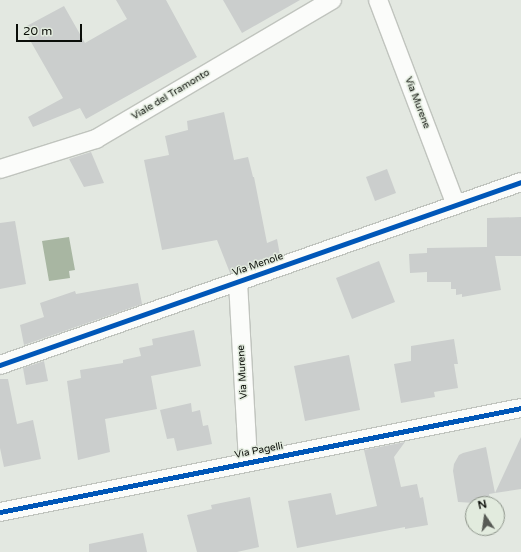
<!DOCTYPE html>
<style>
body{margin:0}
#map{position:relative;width:521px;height:552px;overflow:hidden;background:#e3e8e1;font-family:"Varela Round",sans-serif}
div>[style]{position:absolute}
.water>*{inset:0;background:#a8b6a2}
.building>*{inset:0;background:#cbcecd}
.roads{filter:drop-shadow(1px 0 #c0c4be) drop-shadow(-1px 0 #c0c4be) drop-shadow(0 1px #c0c4be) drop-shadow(0 -1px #c0c4be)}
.street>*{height:18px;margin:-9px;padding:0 9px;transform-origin:9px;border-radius:9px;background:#fbfcfa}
.cycleway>*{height:5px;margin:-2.5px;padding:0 2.5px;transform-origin:2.5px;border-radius:2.5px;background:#0057b8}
span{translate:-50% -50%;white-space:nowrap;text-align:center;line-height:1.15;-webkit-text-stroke:3px #e2ebde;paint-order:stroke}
.street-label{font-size:10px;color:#0b0e09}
.north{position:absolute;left:465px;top:496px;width:40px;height:40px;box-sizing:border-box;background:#e2ebde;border:1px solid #8c9389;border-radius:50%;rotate:347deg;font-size:11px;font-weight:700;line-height:16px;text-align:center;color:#0b0e09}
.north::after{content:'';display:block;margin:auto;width:14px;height:18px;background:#575a55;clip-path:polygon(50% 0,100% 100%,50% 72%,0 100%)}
.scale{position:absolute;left:16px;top:24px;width:66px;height:18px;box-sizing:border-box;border:2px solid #0b0e09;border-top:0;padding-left:5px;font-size:12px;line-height:14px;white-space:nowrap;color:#0b0e09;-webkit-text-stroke:3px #e2ebde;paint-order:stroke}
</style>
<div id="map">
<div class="water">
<i style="clip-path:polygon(69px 237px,75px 270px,69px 271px,70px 278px,49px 281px,42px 241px)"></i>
</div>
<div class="building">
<i style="clip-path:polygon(116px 0,166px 0,197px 57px,86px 119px,80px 108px,33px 127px,28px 117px,63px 98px,23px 28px,64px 6px,85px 43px,127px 19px)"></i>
<i style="clip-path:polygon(223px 0,300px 0,242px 33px)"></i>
<i style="clip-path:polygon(224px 112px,234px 160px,248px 157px,253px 177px,254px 177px,267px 243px,277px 239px,280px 255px,230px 273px,217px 240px,162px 250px,144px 160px,169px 155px,165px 136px,188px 130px,187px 121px)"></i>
<i style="clip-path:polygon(91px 152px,104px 183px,84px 187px,69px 159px)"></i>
<i style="clip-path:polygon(387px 169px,396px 193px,375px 201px,366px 177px)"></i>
<i style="clip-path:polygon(521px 217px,521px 256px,495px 256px,501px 290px,462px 297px,462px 294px,456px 295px,456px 289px,451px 289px,451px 282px,427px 282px,427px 272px,410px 273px,409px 254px,427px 253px,427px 248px,487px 247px,487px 218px)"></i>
<i style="clip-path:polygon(15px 221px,26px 284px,0 289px,0 223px)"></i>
<i style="clip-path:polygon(379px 261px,395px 302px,352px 319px,336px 278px)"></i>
<i style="clip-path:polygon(138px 283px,142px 304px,24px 345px,20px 325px,44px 317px,40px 303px,75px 291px,76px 294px)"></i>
<i style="clip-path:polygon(194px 330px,201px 366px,151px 376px,157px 409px,105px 419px,110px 452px,78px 460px,67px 381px,81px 378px,80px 370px,123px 363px,123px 360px,141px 356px,139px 348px,153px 345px,152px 339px)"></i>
<i style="clip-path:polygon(454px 339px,458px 364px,454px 364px,458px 388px,434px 392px,435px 397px,401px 403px,394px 364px,411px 361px,411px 346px)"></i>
<i style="clip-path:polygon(349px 355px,360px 410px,305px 421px,294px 366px)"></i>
<i style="clip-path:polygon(44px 361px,48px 381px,26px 385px,23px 368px)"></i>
<i style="clip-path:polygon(0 379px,8px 379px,17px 424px,33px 420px,41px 459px,4px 467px,0 448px)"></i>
<i style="clip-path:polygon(191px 403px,192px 412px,200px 410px,203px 426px,208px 425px,212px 444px,177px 451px,174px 438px,167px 439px,160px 410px)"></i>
<i style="clip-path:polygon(521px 437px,521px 489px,495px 493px)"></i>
<i style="clip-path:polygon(405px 442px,394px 457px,401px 487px,417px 484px,420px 498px,423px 497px,428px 525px,405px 529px,405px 527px,297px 548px,288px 501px,331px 493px,336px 515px,377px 506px,364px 450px)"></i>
<i style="clip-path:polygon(486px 447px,495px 493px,489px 494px,491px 504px,458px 502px,453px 471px,454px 464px,459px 455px,463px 453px)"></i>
<i style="clip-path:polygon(250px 497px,259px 547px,237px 552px,197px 552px,187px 515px,212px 509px,211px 505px)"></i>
<i style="clip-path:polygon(143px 533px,147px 552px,89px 552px,89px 544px)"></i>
</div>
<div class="roads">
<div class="street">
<i style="left:378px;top:0;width:219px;rotate:69.2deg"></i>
<i style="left:0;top:169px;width:101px;rotate:-17.4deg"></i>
<i style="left:96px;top:139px;width:274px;rotate:-30.5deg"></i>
<i style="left:238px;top:282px;width:180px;rotate:86.8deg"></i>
<i style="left:0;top:365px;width:552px;rotate:-19.35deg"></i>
<i style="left:0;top:512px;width:531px;rotate:-11.29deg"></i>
</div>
</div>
<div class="cycleway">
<i style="left:0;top:365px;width:552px;rotate:-19.35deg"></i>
<i style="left:0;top:512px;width:531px;rotate:-11.29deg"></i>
</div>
<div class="street-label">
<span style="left:171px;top:95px;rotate:-31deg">Viale del Tramonto</span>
<span style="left:417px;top:103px;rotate:69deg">Via Murene</span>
<span style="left:258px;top:265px;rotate:-19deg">Via Menole</span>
<span style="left:243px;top:372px;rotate:-93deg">Via Murene</span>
<span style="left:259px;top:451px;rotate:-11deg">Via Pagelli</span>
</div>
<div class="north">N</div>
<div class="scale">20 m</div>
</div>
